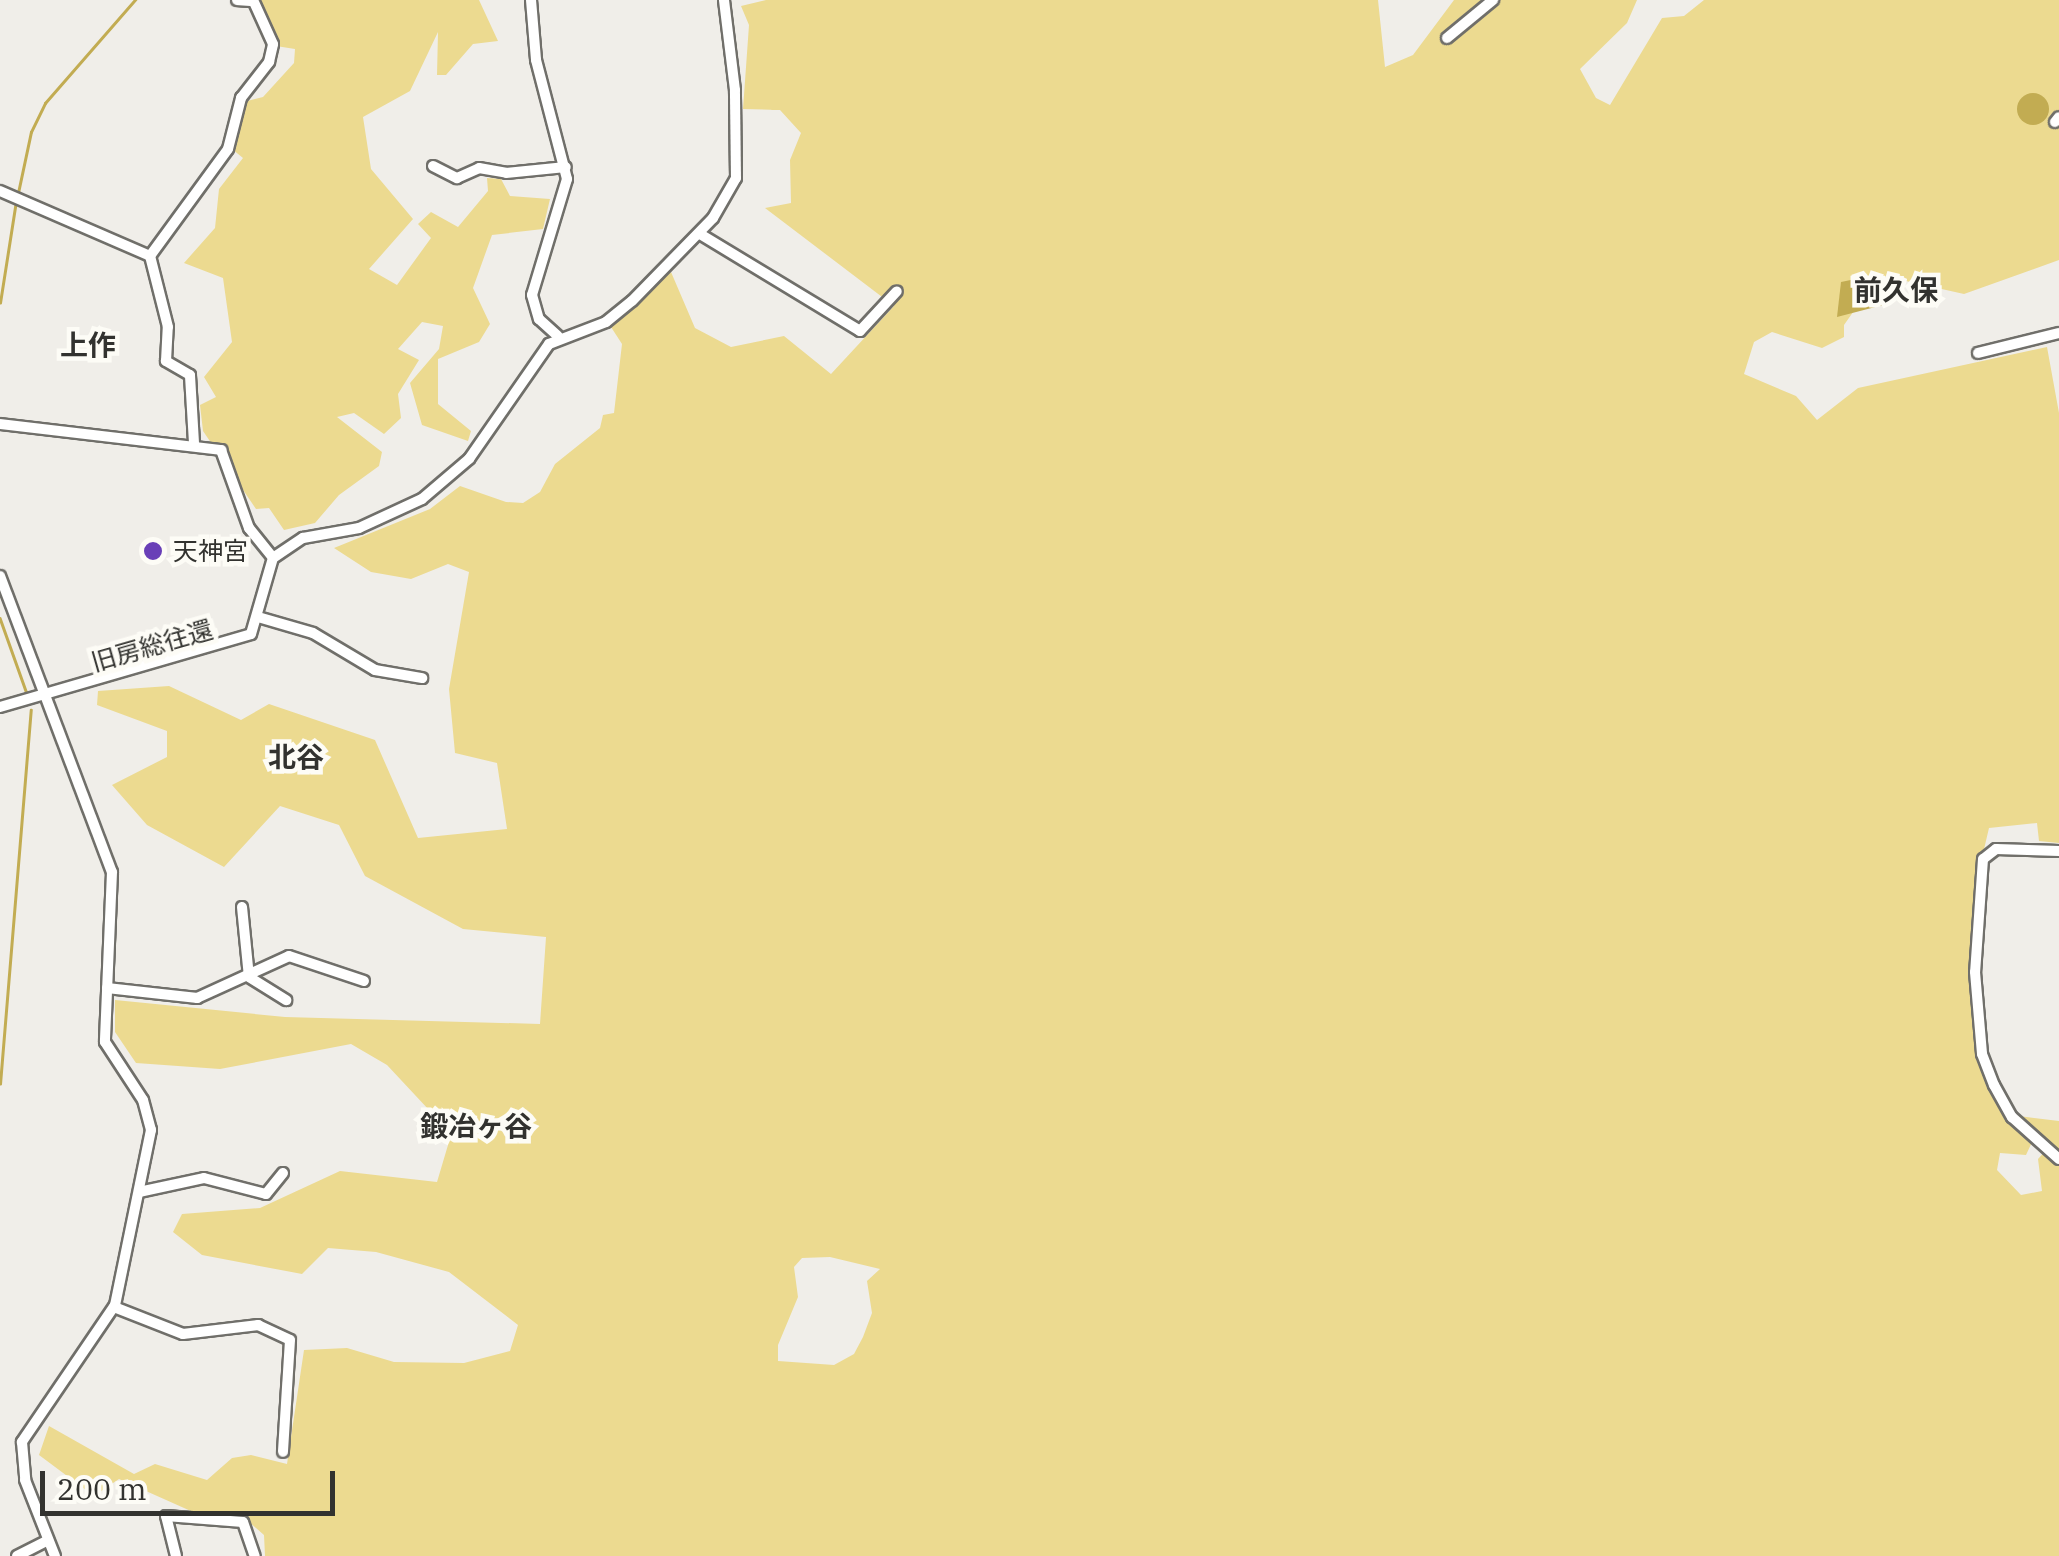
<!DOCTYPE html>
<meta charset="utf-8">
<style>
body{margin:0}
#map{position:relative;width:2059px;height:1556px;overflow:hidden;background:#f0eee9;font-family:"IBM Plex Serif","Noto Sans JP",serif}
div>[style]{position:absolute}
.green>*{inset:0;background:#ecda90}
.water>*{inset:0;background:#c2ac52}
.round{border-radius:50%}
.stream>*{height:2.5px;margin:-1.25px;padding:0 1.25px;transform-origin:1.25px;border-radius:1.25px;background:#c2ac52}
.roads{filter:drop-shadow(2px 0 #706f6a) drop-shadow(-2px 0 #706f6a) drop-shadow(0 2px #706f6a) drop-shadow(0 -2px #706f6a)}
.minor>*{height:10px;margin:-5px;padding:0 5px;transform-origin:5px;border-radius:5px;background:#fff}
.dots>*{width:28px;height:28px;translate:-50% -50%;box-sizing:border-box;border:5px solid #fdfcf6;border-radius:50%}
span{translate:-50% -50%;white-space:nowrap;text-align:center;line-height:1.15;-webkit-text-stroke:9px #fdfcf6;paint-order:stroke}
.poi-label{font-size:25px;color:#32322f}
.left{translate:0 -50%;text-align:left}
.street-label{font-size:25px;color:#32322f}
.neighbourhood-label{font-size:28px;color:#32322f;font-weight:700}
.scale{position:absolute;left:40px;top:1471px;width:295px;height:45px;box-sizing:border-box;border:5px solid #32322f;border-top:0;padding-left:12px;font-size:30px;line-height:35px;white-space:nowrap;color:#32322f;-webkit-text-stroke:8px #fdfcf6;paint-order:stroke}
</style>
<div id="map">
<div class="green">
<i style="clip-path:polygon(258px 0,479px 0,498px 41px,473px 44px,446px 75px,437px 75px,438px 32px,410px 91px,363px 117px,371px 169px,413px 219px,369px 269px,397px 285px,431px 238px,418px 224px,431px 212px,458px 227px,488px 191px,487px 178px,501px 179px,510px 196px,550px 199px,543px 229px,492px 235px,473px 288px,490px 324px,479px 342px,438px 359px,438px 404px,471px 431px,468px 441px,422px 425px,410px 383px,439px 349px,443px 326px,422px 322px,398px 349px,419px 360px,398px 394px,401px 418px,384px 434px,354px 413px,337px 417px,382px 452px,379px 466px,339px 495px,315px 523px,284px 530px,269px 508px,256px 509px,203px 431px,200px 405px,216px 397px,204px 377px,232px 342px,223px 278px,184px 263px,215px 228px,219px 189px,243px 158px,232px 149px,243px 102px,263px 97px,294px 63px,295px 49px,276px 46px)"></i>
<i style="clip-path:polygon(evenodd,766px 0,1378px 0,1385px 67px,1413px 55px,1454px 0,1637px 0,1627px 23px,1580px 69px,1596px 98px,1610px 105px,1662px 18px,1684px 16px,1704px 0,2059px 0,2059px 260px,1964px 294px,1879px 275px,1844px 325px,1844px 337px,1822px 348px,1772px 332px,1754px 342px,1744px 374px,1796px 396px,1817px 420px,1858px 388px,2047px 347px,2059px 413px,2059px 843px,2039px 841px,2037px 823px,1989px 828px,1977px 879px,1972px 971px,1989px 1055px,2011px 1106px,2003px 1116px,2008px 1122px,2019px 1116px,2059px 1121px,2059px 1556px,265px 1556px,264px 1535px,241px 1515px,193px 1512px,119px 1479px,94px 1496px,39px 1455px,49px 1426px,134px 1474px,155px 1464px,207px 1480px,232px 1458px,251px 1455px,287px 1464px,304px 1350px,347px 1348px,394px 1362px,464px 1363px,510px 1351px,518px 1325px,449px 1272px,376px 1252px,328px 1248px,302px 1274px,202px 1255px,173px 1232px,182px 1214px,260px 1208px,340px 1171px,437px 1182px,448px 1145px,443px 1125px,387px 1065px,351px 1044px,220px 1069px,136px 1063px,115px 1032px,115px 1000px,285px 1017px,540px 1024px,546px 937px,463px 929px,365px 876px,339px 825px,280px 806px,224px 867px,147px 825px,112px 785px,167px 757px,167px 731px,97px 705px,98px 691px,169px 686px,241px 720px,269px 704px,375px 740px,418px 838px,507px 829px,497px 763px,455px 753px,449px 689px,469px 572px,448px 564px,411px 579px,371px 572px,334px 548px,430px 509px,460px 486px,506px 502px,523px 503px,540px 492px,555px 464px,600px 428px,603px 415px,614px 413px,622px 344px,611px 327px,671px 272px,695px 328px,731px 347px,784px 336px,831px 374px,894px 306px,765px 208px,791px 203px,790px 160px,801px 133px,780px 110px,743px 109px,749px 25px,741px 6px,766px 0,2033px 1140px,2048px 1148px,2038px 1159px,2042px 1191px,2021px 1195px,1997px 1170px,2000px 1153px,2026px 1155px,2033px 1140px,766px 0,830px 1257px,880px 1269px,867px 1281px,872px 1313px,863px 1337px,854px 1354px,834px 1365px,778px 1361px,778px 1345px,798px 1297px,794px 1267px,802px 1258px,830px 1257px)"></i>
</div>
<div class="water">
<i class="round" style="left:2017px;top:93px;width:32px;height:32px"></i>
<i style="clip-path:polygon(1875px 275px,1883px 305px,1837px 317px,1841px 282px)"></i>
</div>
<div class="stream">
<i style="left:18px;top:193px;width:62px;rotate:-78deg"></i>
<i style="left:31px;top:132px;width:32px;rotate:-64deg"></i>
<i style="left:45px;top:103px;width:137px;rotate:-48.9deg"></i>
<i style="left:0;top:303px;width:103px;rotate:-81.1deg"></i>
<i style="left:0;top:618px;width:81px;rotate:70.4deg"></i>
<i style="left:0;top:1084px;width:375px;rotate:-85.3deg"></i>
</div>
<div class="roads">
<div class="minor">
<i style="left:237px;top:0;width:16px;rotate:4deg"></i>
<i style="left:531px;top:0;width:60px;rotate:85.2deg"></i>
<i style="left:536px;top:60px;width:123px;rotate:75.4deg"></i>
<i style="left:567px;top:179px;width:121px;rotate:106.8deg"></i>
<i style="left:532px;top:295px;width:25px;rotate:74deg"></i>
<i style="left:539px;top:319px;width:25px;rotate:42deg"></i>
<i style="left:1447px;top:38px;width:60px;rotate:-39.6deg"></i>
<i style="left:2055px;top:122px;width:6px;rotate:-51deg"></i>
<i style="left:433px;top:166px;width:27px;rotate:27deg"></i>
<i style="left:457px;top:178px;width:24px;rotate:-24deg"></i>
<i style="left:479px;top:168px;width:27px;rotate:10deg"></i>
<i style="left:506px;top:173px;width:60px;rotate:-5.7deg"></i>
<i style="left:0;top:191px;width:163px;rotate:23.4deg"></i>
<i style="left:700px;top:234px;width:187px;rotate:31.2deg"></i>
<i style="left:860px;top:331px;width:54px;rotate:-47.2deg"></i>
<i style="left:1978px;top:353px;width:83px;rotate:-13.9deg"></i>
<i style="left:0;top:424px;width:223px;rotate:6.7deg"></i>
<i style="left:221px;top:450px;width:83px;rotate:70.3deg"></i>
<i style="left:249px;top:528px;width:38px;rotate:51deg"></i>
<i style="left:194px;top:443px;width:68px;rotate:-93.4deg"></i>
<i style="left:190px;top:375px;width:28px;rotate:-150deg"></i>
<i style="left:166px;top:361px;width:34px;rotate:-87deg"></i>
<i style="left:168px;top:327px;width:73px;rotate:-104.2deg"></i>
<i style="left:150px;top:256px;width:132px;rotate:-53.9deg"></i>
<i style="left:228px;top:149px;width:53px;rotate:-75.7deg"></i>
<i style="left:241px;top:98px;width:46px;rotate:-52.1deg"></i>
<i style="left:269px;top:62px;width:18px;rotate:-77deg"></i>
<i style="left:273px;top:44px;width:48px;rotate:-114.4deg"></i>
<i style="left:0;top:576px;width:316px;rotate:69.3deg"></i>
<i style="left:112px;top:872px;width:170px;rotate:92.4deg"></i>
<i style="left:105px;top:1042px;width:69px;rotate:56.8deg"></i>
<i style="left:143px;top:1100px;width:31px;rotate:75deg"></i>
<i style="left:151px;top:1130px;width:179px;rotate:101.6deg"></i>
<i style="left:115px;top:1305px;width:166px;rotate:124.2deg"></i>
<i style="left:22px;top:1442px;width:38px;rotate:85deg"></i>
<i style="left:25px;top:1480px;width:82px;rotate:68.5deg"></i>
<i style="left:258px;top:617px;width:57px;rotate:16.2deg"></i>
<i style="left:313px;top:633px;width:72px;rotate:30.8deg"></i>
<i style="left:375px;top:670px;width:48px;rotate:9.7deg"></i>
<i style="left:0;top:707px;width:261px;rotate:-16.2deg"></i>
<i style="left:251px;top:634px;width:79px;rotate:-73.9deg"></i>
<i style="left:273px;top:558px;width:36px;rotate:-34deg"></i>
<i style="left:303px;top:538px;width:57px;rotate:-10.1deg"></i>
<i style="left:359px;top:528px;width:69px;rotate:-24.7deg"></i>
<i style="left:422px;top:499px;width:62px;rotate:-40.4deg"></i>
<i style="left:469px;top:459px;width:140px;rotate:-55.2deg"></i>
<i style="left:549px;top:344px;width:61px;rotate:-21.1deg"></i>
<i style="left:606px;top:322px;width:33px;rotate:-39deg"></i>
<i style="left:632px;top:301px;width:116px;rotate:-45.7deg"></i>
<i style="left:713px;top:218px;width:46px;rotate:-60.1deg"></i>
<i style="left:736px;top:178px;width:88px;rotate:-90.7deg"></i>
<i style="left:735px;top:90px;width:91px;rotate:-97deg"></i>
<i style="left:2059px;top:851px;width:63px;rotate:-178.2deg"></i>
<i style="left:1996px;top:849px;width:16px;rotate:142deg"></i>
<i style="left:1983px;top:859px;width:113px;rotate:94deg"></i>
<i style="left:1975px;top:972px;width:82px;rotate:85.1deg"></i>
<i style="left:1982px;top:1054px;width:33px;rotate:69deg"></i>
<i style="left:1994px;top:1085px;width:37px;rotate:61deg"></i>
<i style="left:2012px;top:1117px;width:63px;rotate:41.8deg"></i>
<i style="left:242px;top:907px;width:70px;rotate:84.3deg"></i>
<i style="left:249px;top:977px;width:44px;rotate:31.9deg"></i>
<i style="left:107px;top:988px;width:91px;rotate:6.3deg"></i>
<i style="left:197px;top:998px;width:101px;rotate:-24.5deg"></i>
<i style="left:289px;top:956px;width:79px;rotate:18.4deg"></i>
<i style="left:139px;top:1192px;width:66px;rotate:-12.2deg"></i>
<i style="left:204px;top:1178px;width:64px;rotate:14.5deg"></i>
<i style="left:266px;top:1194px;width:27px;rotate:-51deg"></i>
<i style="left:114px;top:1307px;width:74px;rotate:21.4deg"></i>
<i style="left:183px;top:1334px;width:76px;rotate:-6.8deg"></i>
<i style="left:258px;top:1325px;width:35px;rotate:25deg"></i>
<i style="left:290px;top:1340px;width:112px;rotate:93.6deg"></i>
<i style="left:17px;top:1556px;width:35px;rotate:-27deg"></i>
<i style="left:176px;top:1556px;width:41px;rotate:-104deg"></i>
<i style="left:166px;top:1516px;width:77px;rotate:4.5deg"></i>
<i style="left:243px;top:1522px;width:36px;rotate:71deg"></i>
</div>
</div>
<div class="dots">
<i style="left:153px;top:551px;background:#693fb7"></i>
</div>
<div class="poi-label">
<span class="left" style="left:173px;top:551px">天神宮</span>
</div>
<div class="street-label">
<span style="left:152px;top:646px;rotate:-16deg">旧房総往還</span>
</div>
<div class="neighbourhood-label">
<span style="left:1896px;top:290px">前久保</span>
<span style="left:88px;top:345px">上作</span>
<span style="left:296px;top:757px">北谷</span>
<span style="left:476px;top:1126px">鍛冶ヶ谷</span>
</div>
<div class="scale">200 m</div>
</div>
